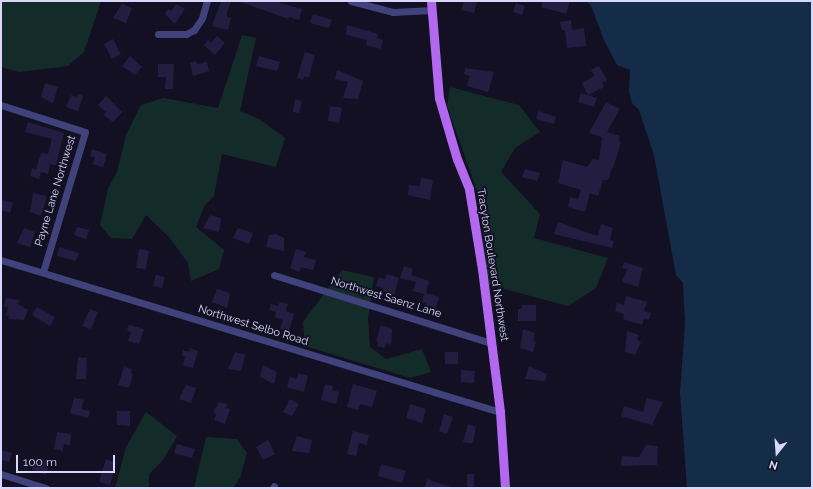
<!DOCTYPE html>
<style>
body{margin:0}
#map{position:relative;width:813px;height:489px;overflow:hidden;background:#121022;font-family:Raleway,sans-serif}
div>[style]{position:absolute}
.green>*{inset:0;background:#142c29}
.water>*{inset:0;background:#152c48}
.building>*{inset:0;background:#231e41}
.minor>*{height:7px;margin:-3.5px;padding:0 3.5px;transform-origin:3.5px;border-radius:3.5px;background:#40427c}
.major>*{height:9px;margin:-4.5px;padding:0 4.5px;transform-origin:4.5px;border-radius:4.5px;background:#b368f0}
span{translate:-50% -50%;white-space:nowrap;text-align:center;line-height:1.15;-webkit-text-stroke:3.5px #121022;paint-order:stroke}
.street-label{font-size:11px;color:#d7d6fb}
.frame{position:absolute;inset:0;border:2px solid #d7d6fb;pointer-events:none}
.north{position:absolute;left:757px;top:433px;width:40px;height:40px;-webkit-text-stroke:3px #121022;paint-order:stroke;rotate:197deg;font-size:11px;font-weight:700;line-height:16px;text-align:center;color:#d7d6fb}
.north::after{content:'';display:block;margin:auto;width:14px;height:18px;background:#d7d6fb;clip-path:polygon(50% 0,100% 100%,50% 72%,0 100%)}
.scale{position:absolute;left:16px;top:455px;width:99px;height:18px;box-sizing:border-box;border:2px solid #d7d6fb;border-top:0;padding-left:5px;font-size:12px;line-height:14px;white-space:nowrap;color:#d7d6fb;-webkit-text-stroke:3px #121022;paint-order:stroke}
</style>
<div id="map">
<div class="green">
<i style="clip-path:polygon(1px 1px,101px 1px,84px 52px,68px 66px,19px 72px,1px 67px)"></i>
<i style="clip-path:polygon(242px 35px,256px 38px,240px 111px,259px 119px,285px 138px,276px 167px,222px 154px,214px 196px,205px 205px,196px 227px,224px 250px,219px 269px,191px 281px,188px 263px,169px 237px,146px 215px,132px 239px,111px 238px,100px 225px,108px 189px,117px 172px,126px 135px,141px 105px,163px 98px,218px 108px)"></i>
<i style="clip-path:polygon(450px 87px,519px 105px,540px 132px,515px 148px,501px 172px,540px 214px,534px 238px,608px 258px,596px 288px,568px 306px,489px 285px,477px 191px,447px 106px)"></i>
<i style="clip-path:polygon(342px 270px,374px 277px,368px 318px,370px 347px,386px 359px,422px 349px,431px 372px,410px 378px,305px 346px,303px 322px)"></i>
<i style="clip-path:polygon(146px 412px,177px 436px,163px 460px,149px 474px,149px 488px,115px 488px,126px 447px)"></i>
<i style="clip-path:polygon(206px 437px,237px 439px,247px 453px,240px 478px,233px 488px,194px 488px)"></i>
</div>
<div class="water">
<i style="clip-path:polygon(587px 1px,812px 1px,812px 488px,687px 488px,680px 393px,685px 324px,683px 283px,676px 275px,654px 155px,639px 110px,632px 103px,629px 91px,630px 70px,617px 65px,604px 40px,592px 8px)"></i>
</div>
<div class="building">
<i style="clip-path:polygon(221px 1px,231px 1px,227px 13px,227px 17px,231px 18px,228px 30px,212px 26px)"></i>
<i style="clip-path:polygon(237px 1px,280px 1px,280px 3px,302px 9px,299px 20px,289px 17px,289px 19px)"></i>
<i style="clip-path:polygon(464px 1px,477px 1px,474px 13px,461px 10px)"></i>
<i style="clip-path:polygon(543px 1px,570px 1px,566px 14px,541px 7px)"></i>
<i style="clip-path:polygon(516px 3px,525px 6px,522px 15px,513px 12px)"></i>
<i style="clip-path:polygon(122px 4px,132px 8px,126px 23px,113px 18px)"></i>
<i style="clip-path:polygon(176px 4px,185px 9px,175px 24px,165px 14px,168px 9px,171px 11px)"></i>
<i style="clip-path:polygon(313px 14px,332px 20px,329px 28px,310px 23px)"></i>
<i style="clip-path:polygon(571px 20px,572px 30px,584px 28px,586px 46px,567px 48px,565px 30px,562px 30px,560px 22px)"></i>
<i style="clip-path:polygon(347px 25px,378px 34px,377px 38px,383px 40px,381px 49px,366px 45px,367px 40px,346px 35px)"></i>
<i style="clip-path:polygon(217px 36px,225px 43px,215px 55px,204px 45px,208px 40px,211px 43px)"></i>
<i style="clip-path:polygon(113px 39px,121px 54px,112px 59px,104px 44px)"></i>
<i style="clip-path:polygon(305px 52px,315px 55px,309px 77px,304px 76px,303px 80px,297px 78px)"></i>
<i style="clip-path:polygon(130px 56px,142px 67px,135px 75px,122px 66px)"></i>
<i style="clip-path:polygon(259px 56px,280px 62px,277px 71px,256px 66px)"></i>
<i style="clip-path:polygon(196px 61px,197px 64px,207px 62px,209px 71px,193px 76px,190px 63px)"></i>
<i style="clip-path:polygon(158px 64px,174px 64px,173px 89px,165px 89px,166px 77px,158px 77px)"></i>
<i style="clip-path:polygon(599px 66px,607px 80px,602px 83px,604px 87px,588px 95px,582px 83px,594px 76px,591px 70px)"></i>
<i style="clip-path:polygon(465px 68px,494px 72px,488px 92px,467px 86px,470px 76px,464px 74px)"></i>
<i style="clip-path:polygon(337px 70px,363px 81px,358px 99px,343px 98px,348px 82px,335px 79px)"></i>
<i style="clip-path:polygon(45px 83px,58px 87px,53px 103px,41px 97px)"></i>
<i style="clip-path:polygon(581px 93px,597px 98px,594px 107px,578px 102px)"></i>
<i style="clip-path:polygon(78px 94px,83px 96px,78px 111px,66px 107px,71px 95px,77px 97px)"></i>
<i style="clip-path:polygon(106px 96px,122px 112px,113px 122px,103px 115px,106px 112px,98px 105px)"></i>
<i style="clip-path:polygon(295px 99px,302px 101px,299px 113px,293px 112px)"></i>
<i style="clip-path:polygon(606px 102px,620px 109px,607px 132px,620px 136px,619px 141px,621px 142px,613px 168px,612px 168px,608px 180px,603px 180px,598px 196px,590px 193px,585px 212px,568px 207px,570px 197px,578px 199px,581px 190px,558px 183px,563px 160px,587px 167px,593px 159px,599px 160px,602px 137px,589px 133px)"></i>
<i style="clip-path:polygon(330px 106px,342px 108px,339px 123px,328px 121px)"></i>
<i style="clip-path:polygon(538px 111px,556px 117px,554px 124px,536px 119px)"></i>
<i style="clip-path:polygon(28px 122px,64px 133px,56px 165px,50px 164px,48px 174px,41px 172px,39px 179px,30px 176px,32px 168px,36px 169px,41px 153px,48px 154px,52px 139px,25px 132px)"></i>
<i style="clip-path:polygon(92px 149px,107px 154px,103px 167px,92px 164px,95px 158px,90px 156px)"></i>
<i style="clip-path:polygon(525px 169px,540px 173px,537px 181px,522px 177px)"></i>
<i style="clip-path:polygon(421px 178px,433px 180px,430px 200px,408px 195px,409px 185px,420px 186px)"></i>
<i style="clip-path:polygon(33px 193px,47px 196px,41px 216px,30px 212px)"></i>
<i style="clip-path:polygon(2px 200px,13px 203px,10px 213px,1px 210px)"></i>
<i style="clip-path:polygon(210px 215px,221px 218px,219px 232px,203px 228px)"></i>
<i style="clip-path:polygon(558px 222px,594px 235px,598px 235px,601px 224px,613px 228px,610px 240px,614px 241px,612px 248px,554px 234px)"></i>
<i style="clip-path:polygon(77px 227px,89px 230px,86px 239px,74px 235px)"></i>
<i style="clip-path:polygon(24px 228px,35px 232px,30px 247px,17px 243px)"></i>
<i style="clip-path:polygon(238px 228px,253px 233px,249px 244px,233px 238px)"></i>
<i style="clip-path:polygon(276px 234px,284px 238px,284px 251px,266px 247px,269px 235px)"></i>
<i style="clip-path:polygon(59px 247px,79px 253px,76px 261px,57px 256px)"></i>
<i style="clip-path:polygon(139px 249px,149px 251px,146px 269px,136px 268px)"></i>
<i style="clip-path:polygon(296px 249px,306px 252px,304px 257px,316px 260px,313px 270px,301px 267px,299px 272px,290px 268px)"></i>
<i style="clip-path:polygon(624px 262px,643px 268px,638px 287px,622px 282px,627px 269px,622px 268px)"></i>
<i style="clip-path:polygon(404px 266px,413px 269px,411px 275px,429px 281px,426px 293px,439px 297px,435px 312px,424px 309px,426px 303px,422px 302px,424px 294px,413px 291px,416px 282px,400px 278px)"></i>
<i style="clip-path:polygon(387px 274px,399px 278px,394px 295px,382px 291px,383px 288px,376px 286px,379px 277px,385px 279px)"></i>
<i style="clip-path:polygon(156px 275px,165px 277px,162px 288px,153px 286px)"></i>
<i style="clip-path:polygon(217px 289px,230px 293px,227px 308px,212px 302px)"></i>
<i style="clip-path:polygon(626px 296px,647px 302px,644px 311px,651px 313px,649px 320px,644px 319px,642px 325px,623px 319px,624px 314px,615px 311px,617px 303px,624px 305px)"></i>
<i style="clip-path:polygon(6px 298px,19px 300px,18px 304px,28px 310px,24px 320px,8px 319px,9px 316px,6px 315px,8px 307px,4px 306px)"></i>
<i style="clip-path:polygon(280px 302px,288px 304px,286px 311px,294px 314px,289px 331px,280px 329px,283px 320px,275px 317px,276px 312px,269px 310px,271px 304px,278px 306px)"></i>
<i style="clip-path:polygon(522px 305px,536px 305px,536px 321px,518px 321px,518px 309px,522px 309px)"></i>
<i style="clip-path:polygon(37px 307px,55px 317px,50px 326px,32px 315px)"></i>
<i style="clip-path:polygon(90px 309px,98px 312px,91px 329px,82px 326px)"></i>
<i style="clip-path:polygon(129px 325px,144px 329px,139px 344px,128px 341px,131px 332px,127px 331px)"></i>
<i style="clip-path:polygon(381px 325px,392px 329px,391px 345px,386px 343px,385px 348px,377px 346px,378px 342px,376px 341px)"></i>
<i style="clip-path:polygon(523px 329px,535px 333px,533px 341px,536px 342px,533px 352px,520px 348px)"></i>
<i style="clip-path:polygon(627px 331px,639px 335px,637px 340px,641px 342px,635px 355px,625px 352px)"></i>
<i style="clip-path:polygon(190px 348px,198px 351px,193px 368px,183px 365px,185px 356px,182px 355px,183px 350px,189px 352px)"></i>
<i style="clip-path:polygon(235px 352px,245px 355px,241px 371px,228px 369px)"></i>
<i style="clip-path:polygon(445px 352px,458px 352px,458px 364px,445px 364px)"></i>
<i style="clip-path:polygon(78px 357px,87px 358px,86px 379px,76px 379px)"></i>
<i style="clip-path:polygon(263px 365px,277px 372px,274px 384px,260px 377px)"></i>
<i style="clip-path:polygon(529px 366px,547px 374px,545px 381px,525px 379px)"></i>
<i style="clip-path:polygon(124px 367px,132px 369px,131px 373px,133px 374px,129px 388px,118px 385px)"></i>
<i style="clip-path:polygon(461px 370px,475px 371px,474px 383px,461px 382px)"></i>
<i style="clip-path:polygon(298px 373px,308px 376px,304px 392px,287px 387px,290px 377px,297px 379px)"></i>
<i style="clip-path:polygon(325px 384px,333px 386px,332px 390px,339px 392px,336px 404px,321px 400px)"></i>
<i style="clip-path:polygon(353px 384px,377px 391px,372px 407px,360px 404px,358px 410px,347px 407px)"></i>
<i style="clip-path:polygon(186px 385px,196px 388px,191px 403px,179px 399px)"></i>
<i style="clip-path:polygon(74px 398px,84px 400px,81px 409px,90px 411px,88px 418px,70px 413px)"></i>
<i style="clip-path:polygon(647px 398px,663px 402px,652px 425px,621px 416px,624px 406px,643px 412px)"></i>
<i style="clip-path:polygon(290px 399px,299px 404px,292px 416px,283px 412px)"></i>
<i style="clip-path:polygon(219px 402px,227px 404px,226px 408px,230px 409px,225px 424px,214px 420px,216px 414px,213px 413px)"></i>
<i style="clip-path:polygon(410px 404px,426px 409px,422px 423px,406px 418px)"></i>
<i style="clip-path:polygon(117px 411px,130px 411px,130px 426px,117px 425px)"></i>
<i style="clip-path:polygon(444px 414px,453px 417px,447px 434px,439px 431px)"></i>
<i style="clip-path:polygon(468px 424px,476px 427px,473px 443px,468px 443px,463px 442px)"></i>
<i style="clip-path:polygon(353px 431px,369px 435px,367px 445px,359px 443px,356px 456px,347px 454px)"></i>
<i style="clip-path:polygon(57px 432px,71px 434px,70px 445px,64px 444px,63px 451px,54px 449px)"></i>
<i style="clip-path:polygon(297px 436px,312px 440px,309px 453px,292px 451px)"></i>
<i style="clip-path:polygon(268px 440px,275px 454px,263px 460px,256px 447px)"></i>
<i style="clip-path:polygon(177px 444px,195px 449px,192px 458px,174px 453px)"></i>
<i style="clip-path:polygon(646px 445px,658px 446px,657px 465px,621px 466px,622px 456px,639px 457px)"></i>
<i style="clip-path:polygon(2px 450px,12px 453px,9px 462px,1px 460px)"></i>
<i style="clip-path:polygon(36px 457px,50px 461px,46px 475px,32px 470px)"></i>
<i style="clip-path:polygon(106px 459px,116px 463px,110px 485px,99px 482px)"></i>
<i style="clip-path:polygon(381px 464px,406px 471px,402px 483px,378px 476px)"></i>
<i style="clip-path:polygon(467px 474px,474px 474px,474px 488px,467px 488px)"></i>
<i style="clip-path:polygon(427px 479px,451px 487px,451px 488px,425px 488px)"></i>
</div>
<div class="minor">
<i style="left:351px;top:1px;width:43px;rotate:14.7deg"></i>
<i style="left:393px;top:12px;width:39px;rotate:-3deg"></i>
<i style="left:158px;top:34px;width:28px"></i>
<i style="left:186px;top:34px;width:9px;rotate:-27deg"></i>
<i style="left:194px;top:30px;width:14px;rotate:-56deg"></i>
<i style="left:202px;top:18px;width:18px;rotate:-74deg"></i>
<i style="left:1px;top:105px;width:88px;rotate:17.8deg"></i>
<i style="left:85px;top:132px;width:146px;rotate:106.7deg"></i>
<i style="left:1px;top:260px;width:522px;rotate:16.94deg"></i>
<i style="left:274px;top:275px;width:227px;rotate:17.4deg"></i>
<i style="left:1px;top:474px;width:47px;rotate:17.3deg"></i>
<i style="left:273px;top:488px;width:2px;rotate:-63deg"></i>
</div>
<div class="major">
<i style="left:431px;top:1px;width:97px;rotate:85.3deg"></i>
<i style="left:439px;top:98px;width:64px;rotate:73.6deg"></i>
<i style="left:457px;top:159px;width:32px;rotate:68deg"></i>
<i style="left:469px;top:189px;width:81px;rotate:80.8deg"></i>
<i style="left:482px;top:269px;width:144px;rotate:82.8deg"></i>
<i style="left:500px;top:412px;width:76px;rotate:86.2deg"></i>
</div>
<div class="street-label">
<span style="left:56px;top:191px;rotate:-73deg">Payne Lane Northwest</span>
<span style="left:492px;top:265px;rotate:81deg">Tracyton Boulevard Northwest</span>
<span style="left:386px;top:298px;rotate:17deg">Northwest Saenz Lane</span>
<span style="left:253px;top:326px;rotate:17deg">Northwest Selbo Road</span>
</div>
<div class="frame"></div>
<div class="north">N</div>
<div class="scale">100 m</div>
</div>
